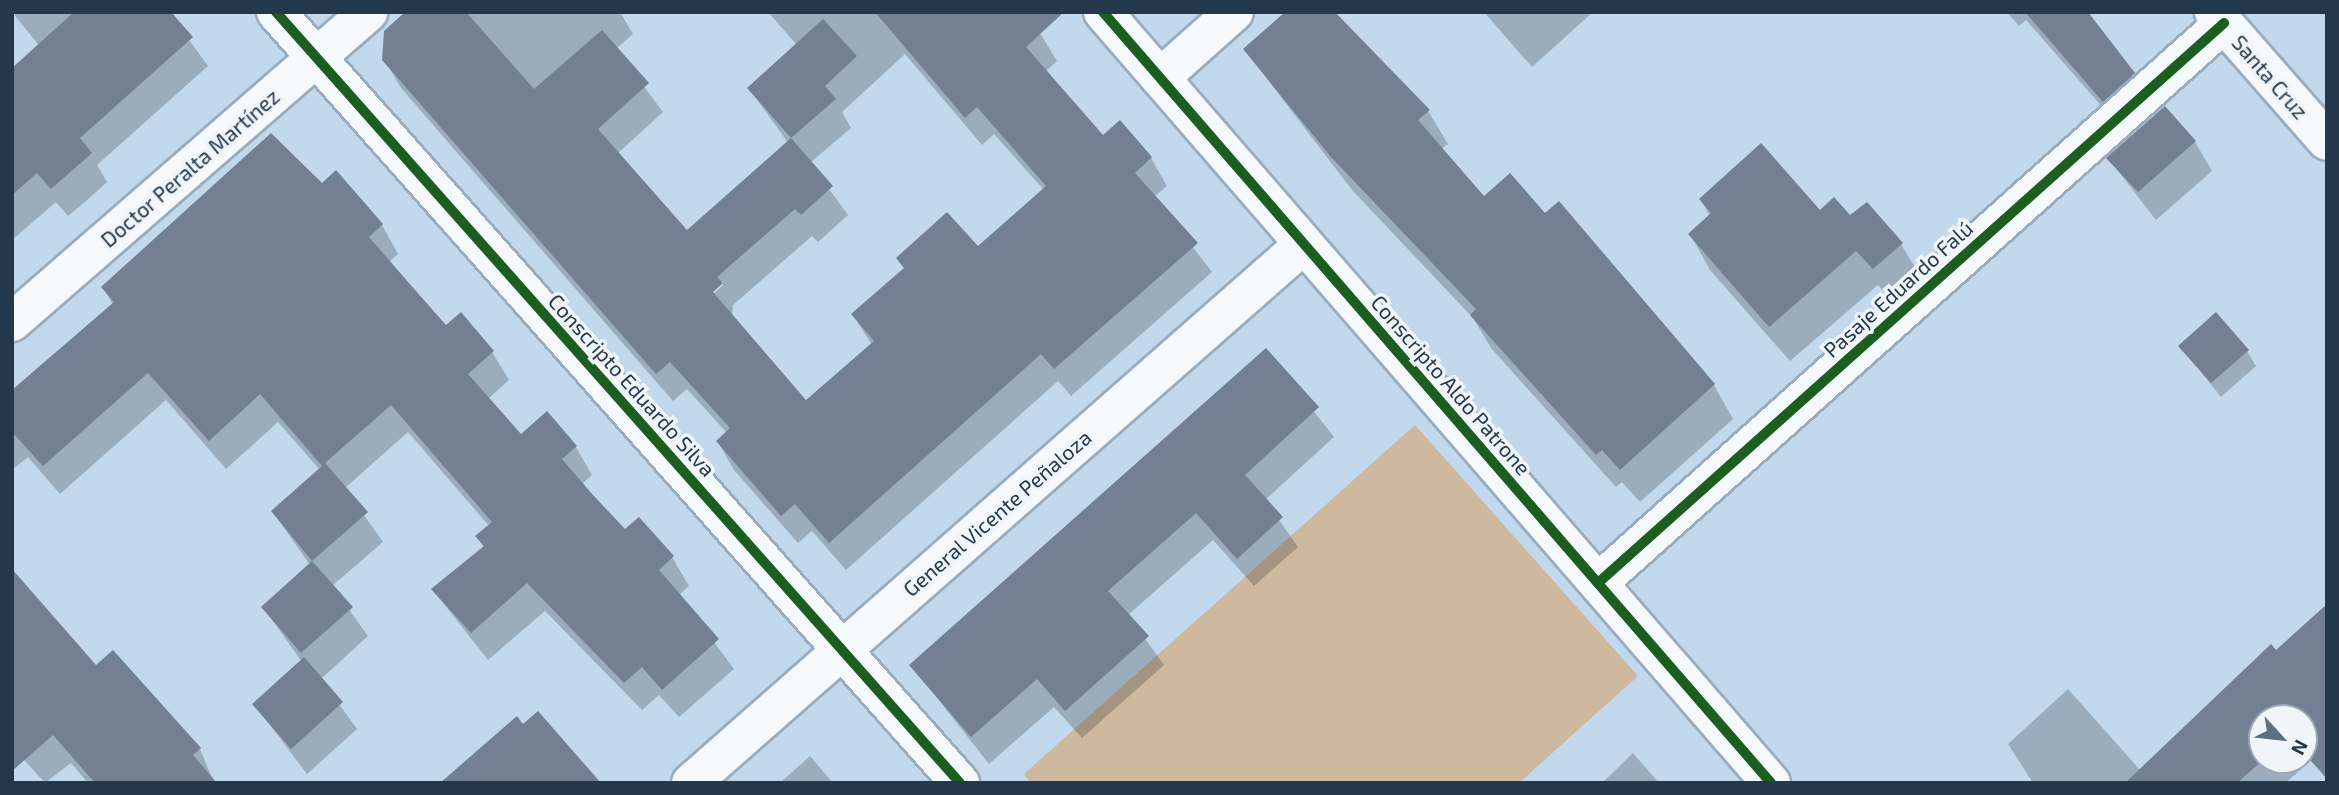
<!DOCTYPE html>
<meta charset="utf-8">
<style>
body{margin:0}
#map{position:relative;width:2339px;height:795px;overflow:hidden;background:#c2d8ed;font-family:"Exo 2",sans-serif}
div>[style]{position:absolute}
.green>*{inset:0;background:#ceb99f}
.shadow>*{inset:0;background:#0003}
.building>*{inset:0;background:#737f92}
.roads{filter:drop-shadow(2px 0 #99acbe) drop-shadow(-2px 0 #99acbe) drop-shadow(0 2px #99acbe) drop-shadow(0 -2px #99acbe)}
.minor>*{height:38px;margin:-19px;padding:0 19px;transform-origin:19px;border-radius:19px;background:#f6f9fc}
.cycleway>*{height:10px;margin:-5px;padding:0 5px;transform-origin:5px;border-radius:5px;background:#1b5e20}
span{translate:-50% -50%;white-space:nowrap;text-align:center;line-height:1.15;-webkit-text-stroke:7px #f0f5fa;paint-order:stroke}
.street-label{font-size:21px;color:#24384b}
.frame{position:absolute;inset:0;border:14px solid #24384b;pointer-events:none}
.north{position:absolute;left:2248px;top:704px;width:70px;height:70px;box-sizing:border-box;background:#f0f5fa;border:2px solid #9ea9b4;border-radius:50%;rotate:117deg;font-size:19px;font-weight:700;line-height:28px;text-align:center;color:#24384b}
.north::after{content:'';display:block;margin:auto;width:24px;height:32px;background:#5b7084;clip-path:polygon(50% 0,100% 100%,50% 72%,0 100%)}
</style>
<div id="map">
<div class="green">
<i style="clip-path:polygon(1415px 425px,1638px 676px,1519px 783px,1031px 783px,1024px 774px)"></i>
</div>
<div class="shadow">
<i style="clip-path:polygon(12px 12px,169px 12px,208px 66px,97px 165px,107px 182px,85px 202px,68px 216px,56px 202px,12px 240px,12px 99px,53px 63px)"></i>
<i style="clip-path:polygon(evenodd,408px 12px,620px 12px,633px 34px,616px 49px,663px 112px,617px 154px,687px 233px,788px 143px,749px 88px,797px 45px,768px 12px,973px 12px,1040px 33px,1057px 61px,1045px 72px,1103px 137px,1120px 123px,1151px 158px,1167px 186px,1154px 197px,1212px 272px,1071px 396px,1058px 381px,846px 570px,812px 531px,798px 543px,734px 470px,718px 442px,727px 433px,687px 389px,673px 401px,401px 88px,384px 59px,408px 12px,905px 54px,982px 145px,994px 134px,1044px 190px,978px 249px,898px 259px,905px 270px,853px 315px,872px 345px,806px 402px,732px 317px,733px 305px,812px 236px,818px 242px,848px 215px,810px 163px,851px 128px,842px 112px,905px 54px,408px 12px,723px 281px,723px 285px,708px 299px,705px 296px,723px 281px)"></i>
<i style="clip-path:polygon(1484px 12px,1593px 12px,1532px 67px)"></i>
<i style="clip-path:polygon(2007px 12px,2088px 12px,2147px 98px,2118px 125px,2026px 20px,2019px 26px)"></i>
<i style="clip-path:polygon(1245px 50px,1428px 111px,1448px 144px,1441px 149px,1484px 198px,1545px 216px,1559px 204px,1714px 385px,1733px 419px,1640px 502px,1622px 482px,1616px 487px,1491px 348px,1473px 318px,1352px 190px)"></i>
<i style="clip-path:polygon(2195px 142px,2212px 171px,2156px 220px,2108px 158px)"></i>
<i style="clip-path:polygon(336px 173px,382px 225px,398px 254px,389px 262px,446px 327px,492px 352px,509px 380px,488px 399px,521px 437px,576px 447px,592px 475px,582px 484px,624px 531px,672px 557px,689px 586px,679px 595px,734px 669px,679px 717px,659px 695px,642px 710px,545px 611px,488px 660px,433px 590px,484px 548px,477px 536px,489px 526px,408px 432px,345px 488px,383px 542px,332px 586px,368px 636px,321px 679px,357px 729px,307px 774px,254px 704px,302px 662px,263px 607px,310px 565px,273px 512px,320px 470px,278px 422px,226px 469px,166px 400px,60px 494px,28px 457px,12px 470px,12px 393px,113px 305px,103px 287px,322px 186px)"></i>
<i style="clip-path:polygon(1701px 200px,1850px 217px,1901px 244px,1922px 279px,1894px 303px,1878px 285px,1790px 361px,1710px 270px,1690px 234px,1710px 216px)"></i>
<i style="clip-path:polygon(2180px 346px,2247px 351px,2256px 366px,2221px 397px)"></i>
<i style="clip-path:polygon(1266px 350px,1334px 437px,1265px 500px,1298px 547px,1254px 586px,1213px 540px,1128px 615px,1164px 665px,1082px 738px,1054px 707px,989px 764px,911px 665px)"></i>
<i style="clip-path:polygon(evenodd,2275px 652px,2327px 747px,2285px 783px,2033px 783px,2008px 744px,2068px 689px,2141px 771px,2275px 652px,2262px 718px,2304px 718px,2304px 760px,2262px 760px,2262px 718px)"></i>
<i style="clip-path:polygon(96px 667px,200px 749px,214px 783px,88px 783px,71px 763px,45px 783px,16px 751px)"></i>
<i style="clip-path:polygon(1633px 753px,1659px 783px,1602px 783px)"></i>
<i style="clip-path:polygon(810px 756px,833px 783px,780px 783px)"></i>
</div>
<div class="building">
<i style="clip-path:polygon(74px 12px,171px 12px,193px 37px,80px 138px,92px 153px,51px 189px,37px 173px,12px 195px,12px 68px)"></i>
<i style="clip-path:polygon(405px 12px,466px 12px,534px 89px,602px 30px,649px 83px,598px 129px,687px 230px,791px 138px,833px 186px,801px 215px,795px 209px,717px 277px,723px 283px,713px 292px,806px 400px,874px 341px,851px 314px,904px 268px,896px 258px,947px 212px,978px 246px,1046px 186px,977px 107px,965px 118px,875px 12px,1064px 12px,1026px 47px,1103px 135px,1120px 120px,1152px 157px,1135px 173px,1198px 243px,1054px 369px,1041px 354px,829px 543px,795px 504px,781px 516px,716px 441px,730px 428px,670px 362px,656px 374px,382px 60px,384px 31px)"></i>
<i style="clip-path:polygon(1285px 12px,1335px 12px,1430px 110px,1418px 120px,1484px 196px,1510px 173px,1545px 213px,1559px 201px,1715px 384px,1620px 470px,1602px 450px,1596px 455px,1470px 315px,1476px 309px,1331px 157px,1243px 49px)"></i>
<i style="clip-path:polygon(2025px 12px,2088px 12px,2135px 73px,2103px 102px)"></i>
<i style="clip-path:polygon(823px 19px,857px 56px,825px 86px,836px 99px,791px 138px,747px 88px)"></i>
<i style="clip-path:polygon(2165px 106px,2196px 141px,2138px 192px,2106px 158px)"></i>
<i style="clip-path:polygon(271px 133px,322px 183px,336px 170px,383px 224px,369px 237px,415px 290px,446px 325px,461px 312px,494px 351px,468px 374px,521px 434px,547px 411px,577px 446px,562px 459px,593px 495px,625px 529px,639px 517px,674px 556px,659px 570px,719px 639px,662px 690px,642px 667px,624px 683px,527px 583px,471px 633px,431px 589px,484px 546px,475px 536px,492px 522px,391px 405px,325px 463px,368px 512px,312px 561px,271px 511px,322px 466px,260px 394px,209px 441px,148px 373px,43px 466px,12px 432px,12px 390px,114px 302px,101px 287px)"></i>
<i style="clip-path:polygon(1761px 143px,1820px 210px,1834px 197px,1850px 215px,1867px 202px,1903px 243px,1873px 269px,1856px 251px,1769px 327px,1688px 234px,1711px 213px,1699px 199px)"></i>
<i style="clip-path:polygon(2216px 312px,2249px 350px,2211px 383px,2178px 346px)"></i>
<i style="clip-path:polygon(1266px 348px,1319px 407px,1245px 475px,1283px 517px,1237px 559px,1196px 513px,1108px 591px,1149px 636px,1065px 711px,1037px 679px,971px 737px,909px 665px)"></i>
<i style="clip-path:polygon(312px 561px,353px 607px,301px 653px,261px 607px)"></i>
<i style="clip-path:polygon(12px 569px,96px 665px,113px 650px,201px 748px,193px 755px,217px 783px,95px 783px,53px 735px,12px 771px)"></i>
<i style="clip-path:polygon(2327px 604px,2327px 779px,2304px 753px,2304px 718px,2262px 718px,2263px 760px,2237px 783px,2125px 783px,2271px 644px,2276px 650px)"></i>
<i style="clip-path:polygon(304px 657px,343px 702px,291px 749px,252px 704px)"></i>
<i style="clip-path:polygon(538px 711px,601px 783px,440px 783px,517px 716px,523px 724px)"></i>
</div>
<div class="roads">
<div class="minor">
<i style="left:276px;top:12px;width:1031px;rotate:48.42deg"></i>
<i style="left:1103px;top:12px;width:1020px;rotate:49.09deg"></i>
<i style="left:2214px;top:12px;width:171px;rotate:48.8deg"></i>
<i style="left:1160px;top:78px;width:99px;rotate:-41.7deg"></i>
<i style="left:12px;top:322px;width:472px;rotate:-41deg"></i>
<i style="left:1598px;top:583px;width:840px;rotate:-41.81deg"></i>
<i style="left:691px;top:783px;width:815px;rotate:-41.32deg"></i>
</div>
</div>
<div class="cycleway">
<i style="left:276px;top:12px;width:1031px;rotate:48.42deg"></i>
<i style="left:1103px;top:12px;width:1020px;rotate:49.09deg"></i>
<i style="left:1598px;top:583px;width:840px;rotate:-41.81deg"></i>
</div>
<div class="street-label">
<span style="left:2270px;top:77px;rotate:49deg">Santa Cruz</span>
<span style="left:190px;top:168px;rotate:-41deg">Doctor Peralta Martínez</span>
<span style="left:1898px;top:289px;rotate:-42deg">Pasaje Eduardo Falú</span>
<span style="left:632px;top:385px;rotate:48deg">Conscripto Eduardo Silva</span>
<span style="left:1451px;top:385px;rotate:49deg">Conscripto Aldo Patrone</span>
<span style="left:997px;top:513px;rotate:-41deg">General Vicente Peñaloza</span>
</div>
<div class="frame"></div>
<div class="north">N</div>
</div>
